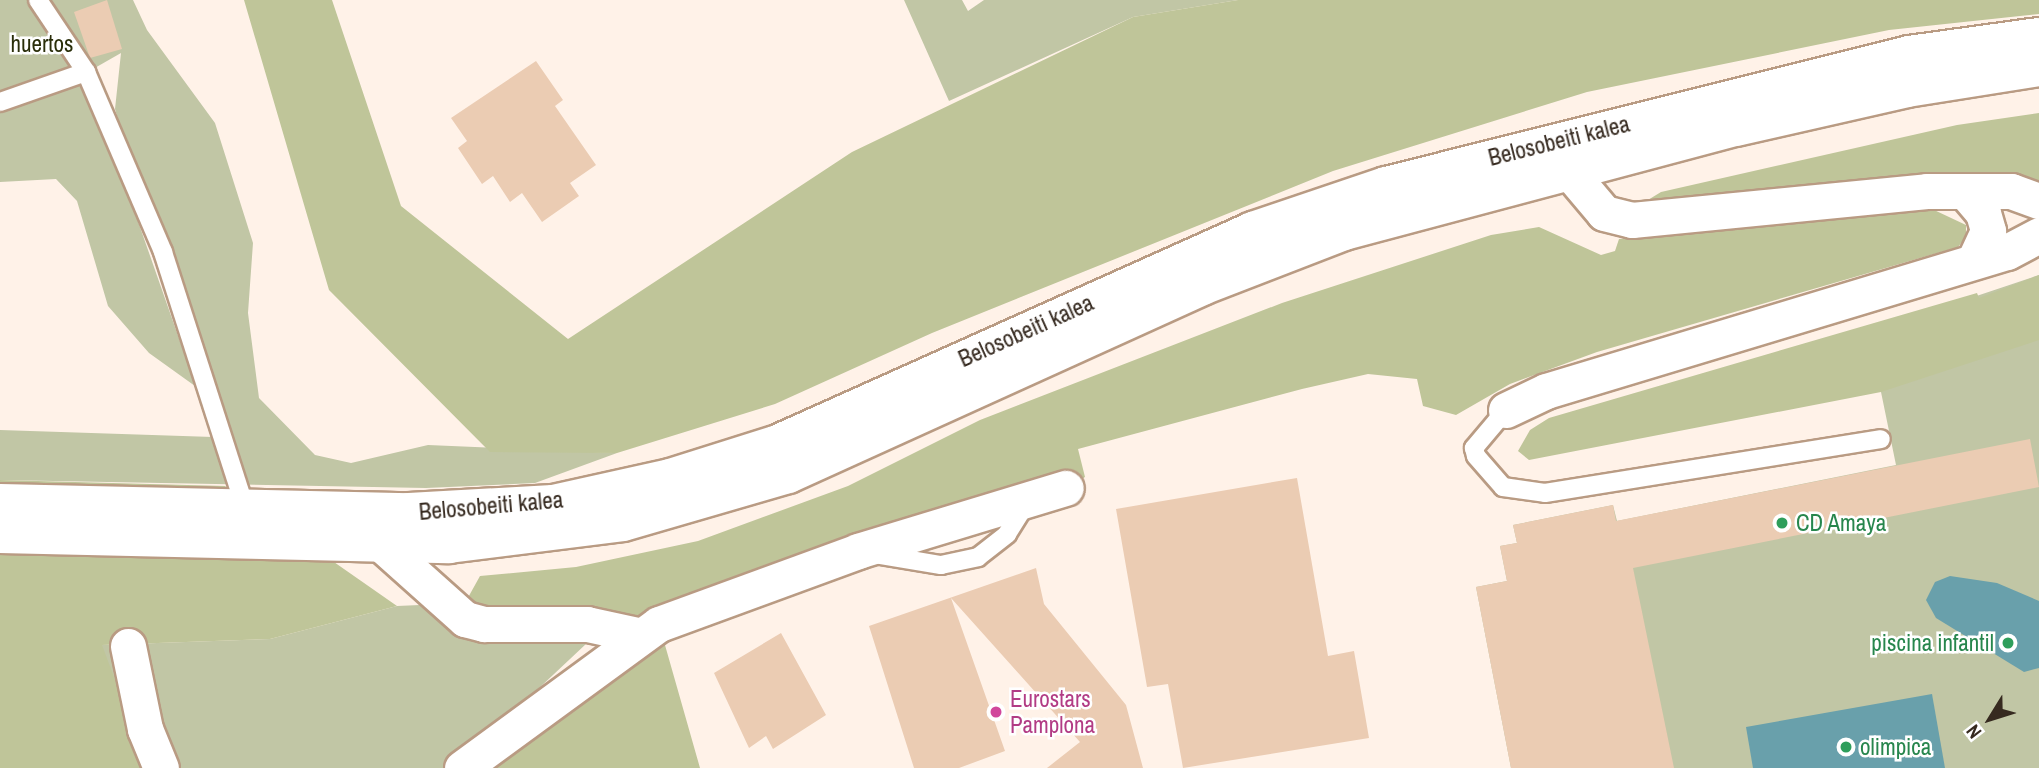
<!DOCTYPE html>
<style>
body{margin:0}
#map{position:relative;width:2039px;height:768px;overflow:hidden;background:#fff2e8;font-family:"Archivo Narrow",sans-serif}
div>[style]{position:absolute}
.green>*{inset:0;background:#c1c6a5}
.forest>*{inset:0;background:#bfc599}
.water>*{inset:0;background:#69a0ab}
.building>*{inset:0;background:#ebccb3}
.roads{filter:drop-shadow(2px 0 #b99b83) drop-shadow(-2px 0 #b99b83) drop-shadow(0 2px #b99b83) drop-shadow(0 -2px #b99b83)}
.lane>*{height:18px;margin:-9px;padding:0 9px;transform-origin:9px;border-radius:9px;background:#fff}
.street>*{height:35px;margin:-17.5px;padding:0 17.5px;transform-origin:17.5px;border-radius:17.5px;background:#fff}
.secondary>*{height:38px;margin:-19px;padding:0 19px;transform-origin:19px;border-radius:19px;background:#fff}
.dots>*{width:19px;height:19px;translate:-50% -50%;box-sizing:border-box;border:4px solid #fff;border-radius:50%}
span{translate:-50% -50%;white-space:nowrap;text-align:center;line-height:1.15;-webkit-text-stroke:5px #fff;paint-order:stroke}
.park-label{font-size:23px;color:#2a2e0a}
.street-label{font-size:23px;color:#362a20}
.leisure-label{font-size:23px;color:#27864d}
.left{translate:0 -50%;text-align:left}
.right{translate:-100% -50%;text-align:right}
.hotel-label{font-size:23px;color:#b23c85}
.north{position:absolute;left:1955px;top:684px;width:70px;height:70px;-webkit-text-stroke:5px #fff;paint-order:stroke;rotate:232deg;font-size:19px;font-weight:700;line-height:28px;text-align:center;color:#362a20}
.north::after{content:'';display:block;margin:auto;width:24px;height:32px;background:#362a20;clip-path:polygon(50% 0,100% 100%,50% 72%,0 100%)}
</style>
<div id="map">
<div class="green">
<i style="clip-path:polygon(evenodd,0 0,133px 0,147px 30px,215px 123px,253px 243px,248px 313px,259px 398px,315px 455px,351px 463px,428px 445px,617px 453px,535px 483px,426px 488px,0 480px,0 430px,213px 437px,195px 386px,149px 353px,108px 306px,77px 201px,56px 179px,0 182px,0 0,121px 53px,115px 109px,189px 367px,86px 73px,121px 53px)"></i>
<i style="clip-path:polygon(904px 0,962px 0,968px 11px,984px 0,1238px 0,1133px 17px,949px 101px)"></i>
<i style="clip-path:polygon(2039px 275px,2039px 768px,1511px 768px,1476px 587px,1507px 581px,1500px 546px,1517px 543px,1513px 525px,1613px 505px,1617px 521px,1896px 465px,1881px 392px,1860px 335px)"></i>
<i style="clip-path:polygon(465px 603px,603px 628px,454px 768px,148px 768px,101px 645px,270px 639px,397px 606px)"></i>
</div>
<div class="forest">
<i style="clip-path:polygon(244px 0,332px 0,401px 206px,568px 339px,852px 152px,1133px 17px,1238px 0,2039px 0,2039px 14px,1889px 30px,1587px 92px,1333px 171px,932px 333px,775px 404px,617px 453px,490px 452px,329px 290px)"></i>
<i style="clip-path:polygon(2039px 113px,2039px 183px,1643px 203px,1661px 192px,1957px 125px)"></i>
<i style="clip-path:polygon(1932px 209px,1966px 225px,1966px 237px,1958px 247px,1597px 352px,1510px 384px,1456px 415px,1423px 406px,1417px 379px,1368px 374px,1302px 389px,1078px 449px,1085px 477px,1066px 488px,659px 624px,700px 768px,462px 768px,637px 635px,465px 603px,480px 576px,576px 567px,698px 541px,848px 486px,980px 420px,1282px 303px,1491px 235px,1539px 227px,1601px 255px,1615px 251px,1619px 239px)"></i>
<i style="clip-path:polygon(2039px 275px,2039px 340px,1881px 392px,1529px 460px,1518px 451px,1530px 430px,1549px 418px,1977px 293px,1979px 298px)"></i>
<i style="clip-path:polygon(0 480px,225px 486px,397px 606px,270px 639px,102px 645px,148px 768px,0 768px)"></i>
</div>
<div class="water">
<i style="clip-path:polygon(1950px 576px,1997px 583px,2039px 601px,2039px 668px,2024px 672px,1936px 618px,1926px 600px,1935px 582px)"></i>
<i style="clip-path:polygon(1932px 694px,1945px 768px,1753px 768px,1746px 727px)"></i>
</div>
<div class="building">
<i style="clip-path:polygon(107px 0,122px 49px,90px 58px,74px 12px)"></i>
<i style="clip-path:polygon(536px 61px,563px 100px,555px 106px,596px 165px,570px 183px,579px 196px,542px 222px,522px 193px,510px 202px,493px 176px,482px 184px,458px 148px,467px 141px,451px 118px)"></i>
<i style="clip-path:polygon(2030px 439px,2039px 487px,1633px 568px,1674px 768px,1511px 768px,1476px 587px,1507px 581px,1500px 546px,1517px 543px,1513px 525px,1613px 505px,1616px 521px)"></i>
<i style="clip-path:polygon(1297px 478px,1328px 656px,1354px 651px,1369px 738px,1183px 768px,1168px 684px,1147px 687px,1116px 509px)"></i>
<i style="clip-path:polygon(1036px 568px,1044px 604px,1126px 705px,1143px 768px,1047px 768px,1080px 742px,951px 598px,1005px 751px,959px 768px,914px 768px,869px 626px)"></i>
<i style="clip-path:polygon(781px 633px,826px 715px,773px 749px,766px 736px,749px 748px,714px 673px)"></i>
</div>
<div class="roads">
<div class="lane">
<i style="left:38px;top:0;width:87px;rotate:56.3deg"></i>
<i style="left:86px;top:72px;width:196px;rotate:66.8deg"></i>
<i style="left:163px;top:252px;width:271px;rotate:72.2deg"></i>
<i style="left:0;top:102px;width:91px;rotate:-19.2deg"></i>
<i style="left:1506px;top:410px;width:50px;rotate:130.1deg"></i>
<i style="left:1474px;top:448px;width:8px;rotate:76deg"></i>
<i style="left:1476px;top:456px;width:41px;rotate:48.9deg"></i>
<i style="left:1503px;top:487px;width:42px;rotate:8.1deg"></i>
<i style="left:1545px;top:493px;width:340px;rotate:-9.1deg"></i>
<i style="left:869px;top:553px;width:73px;rotate:9.5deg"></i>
<i style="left:941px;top:565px;width:38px;rotate:-12deg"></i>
<i style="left:978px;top:557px;width:37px;rotate:-38deg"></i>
<i style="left:1007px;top:534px;width:36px;rotate:-58deg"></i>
</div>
<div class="street">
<i style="left:1567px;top:169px;width:57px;rotate:49.9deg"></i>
<i style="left:1604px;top:213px;width:29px;rotate:14deg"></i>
<i style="left:1632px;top:220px;width:296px;rotate:-5.6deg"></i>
<i style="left:1927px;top:191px;width:84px"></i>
<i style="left:2011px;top:191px;width:30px;rotate:20deg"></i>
<i style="left:1968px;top:195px;width:23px;rotate:50deg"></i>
<i style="left:1983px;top:213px;width:19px;rotate:74deg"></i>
<i style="left:1988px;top:231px;width:31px;rotate:115deg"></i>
<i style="left:1506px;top:410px;width:44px;rotate:-25.4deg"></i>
<i style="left:1546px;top:391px;width:481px;rotate:-16.8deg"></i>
<i style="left:2007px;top:252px;width:36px;rotate:-28deg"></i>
<i style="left:381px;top:544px;width:113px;rotate:41.8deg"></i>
<i style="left:465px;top:619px;width:20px;rotate:15deg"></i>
<i style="left:484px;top:624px;width:103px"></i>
<i style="left:587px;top:624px;width:52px;rotate:12.2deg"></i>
<i style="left:128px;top:646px;width:85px;rotate:78.4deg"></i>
<i style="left:145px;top:729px;width:42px;rotate:67.7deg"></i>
<i style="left:462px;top:768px;width:244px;rotate:-36.2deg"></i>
<i style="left:659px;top:624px;width:212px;rotate:-20.1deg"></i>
<i style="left:858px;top:551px;width:217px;rotate:-16.9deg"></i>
</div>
<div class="secondary">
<i style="left:0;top:503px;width:409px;rotate:1.3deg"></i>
<i style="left:409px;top:512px;width:144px;rotate:-3.2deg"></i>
<i style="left:553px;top:504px;width:120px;rotate:-12.5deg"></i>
<i style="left:670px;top:478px;width:113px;rotate:-17.5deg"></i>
<i style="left:778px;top:444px;width:521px;rotate:-24.15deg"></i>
<i style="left:1253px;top:231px;width:140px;rotate:-18.7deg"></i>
<i style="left:1386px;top:186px;width:539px;rotate:-14.06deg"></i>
<i style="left:1909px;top:55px;width:131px;rotate:-7.9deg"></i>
<i style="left:0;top:534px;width:449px;rotate:1.3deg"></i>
<i style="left:449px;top:544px;width:175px;rotate:-7.2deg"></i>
<i style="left:623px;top:522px;width:172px;rotate:-16.2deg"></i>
<i style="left:788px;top:474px;width:455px;rotate:-24.4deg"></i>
<i style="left:1202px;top:286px;width:152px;rotate:-21.2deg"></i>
<i style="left:1344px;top:231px;width:406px;rotate:-14.9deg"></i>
<i style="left:1736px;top:127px;width:175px;rotate:-12.8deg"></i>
<i style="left:1907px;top:88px;width:134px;rotate:-9deg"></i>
</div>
</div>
<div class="dots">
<i style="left:1782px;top:523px;background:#2e9e5b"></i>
<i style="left:2008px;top:643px;background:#2e9e5b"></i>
<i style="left:996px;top:712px;background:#d1479c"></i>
<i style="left:1846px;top:747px;background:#2e9e5b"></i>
</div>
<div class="park-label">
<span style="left:42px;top:44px">huertos</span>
</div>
<div class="street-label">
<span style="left:1559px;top:141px;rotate:-14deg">Belosobeiti kalea</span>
<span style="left:1026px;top:331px;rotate:-24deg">Belosobeiti kalea</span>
<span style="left:491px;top:506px;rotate:-5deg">Belosobeiti kalea</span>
</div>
<div class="leisure-label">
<span class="left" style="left:1796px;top:523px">CD Amaya</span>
<span class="right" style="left:1994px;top:643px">piscina infantil</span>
<span class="left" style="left:1860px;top:747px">olimpica</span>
</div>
<div class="hotel-label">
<span class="left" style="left:1010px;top:712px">Eurostars<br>Pamplona</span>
</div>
<div class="north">N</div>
</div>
